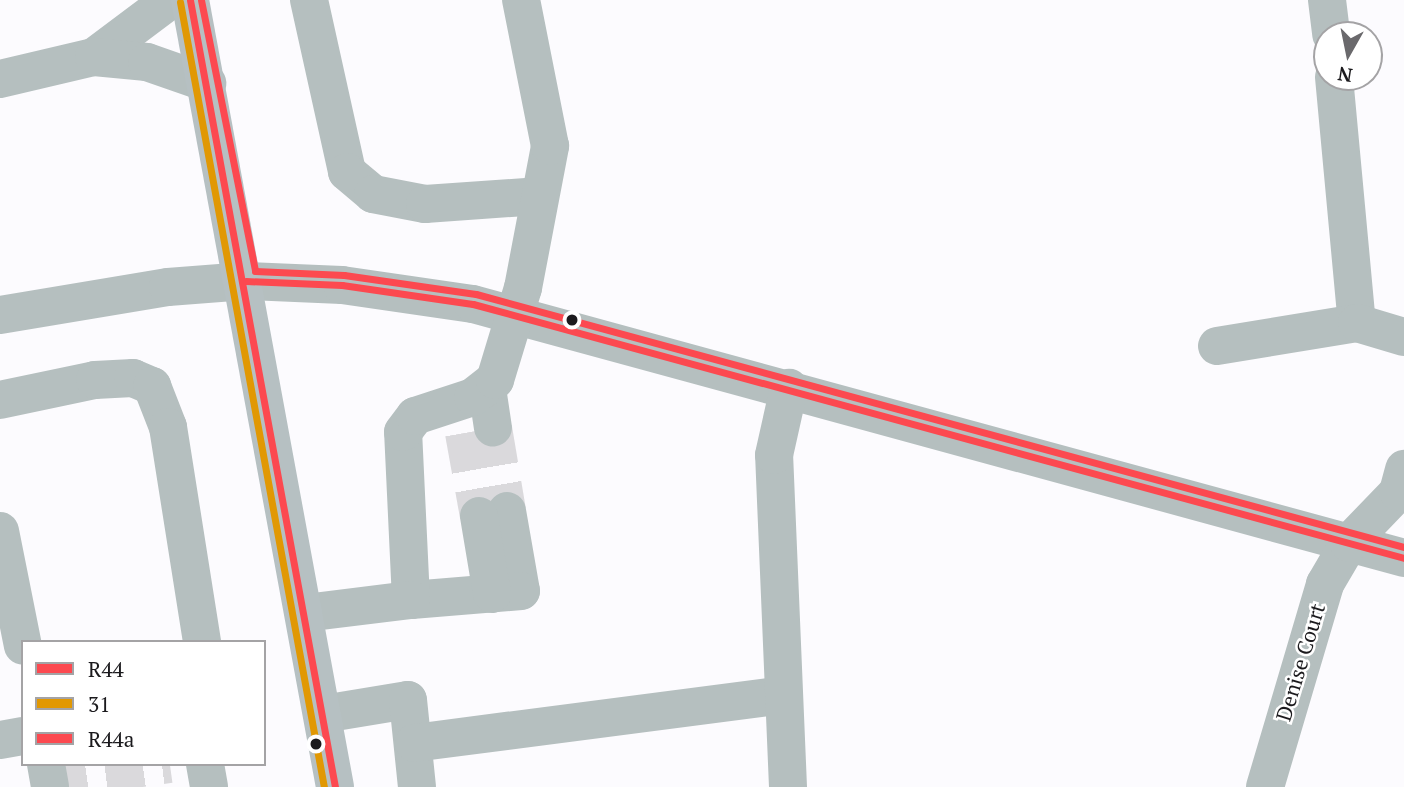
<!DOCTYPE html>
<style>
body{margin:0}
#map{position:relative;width:1404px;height:787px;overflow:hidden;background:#fcfbfe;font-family:"PT Serif",serif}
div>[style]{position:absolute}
.minor-tunnel>*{height:38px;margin-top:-19px;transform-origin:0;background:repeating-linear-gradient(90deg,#dad9dc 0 38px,transparent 0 57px)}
.minor>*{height:38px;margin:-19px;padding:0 19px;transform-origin:19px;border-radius:19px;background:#b5bfbf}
.major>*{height:38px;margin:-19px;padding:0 19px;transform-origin:19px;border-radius:19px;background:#b6c0c2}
.bus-1>*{height:7px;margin:-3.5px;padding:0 3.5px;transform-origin:3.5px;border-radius:3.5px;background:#fc4950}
.bus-2>*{height:7px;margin:-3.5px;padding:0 3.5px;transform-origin:3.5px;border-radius:3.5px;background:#e19803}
.bus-3>*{height:7px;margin:-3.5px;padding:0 3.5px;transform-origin:3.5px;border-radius:3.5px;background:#fc4950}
.dots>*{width:19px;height:19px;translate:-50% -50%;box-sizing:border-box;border:4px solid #fff;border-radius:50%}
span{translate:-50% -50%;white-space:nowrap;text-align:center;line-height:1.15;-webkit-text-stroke:5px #fff;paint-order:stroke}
.street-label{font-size:21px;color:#1b1a1d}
.legend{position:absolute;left:21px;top:640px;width:245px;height:126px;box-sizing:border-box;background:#fff;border:2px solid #a4a3a5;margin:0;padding:9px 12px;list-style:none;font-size:21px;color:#1b1a1d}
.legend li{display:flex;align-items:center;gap:14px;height:35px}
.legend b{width:35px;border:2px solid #a4a3a5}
.north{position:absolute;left:1313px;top:21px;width:70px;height:70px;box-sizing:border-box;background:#fff;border:2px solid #a4a3a5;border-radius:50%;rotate:189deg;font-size:19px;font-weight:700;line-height:28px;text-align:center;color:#1b1a1d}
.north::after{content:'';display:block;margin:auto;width:24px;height:32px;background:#6a696c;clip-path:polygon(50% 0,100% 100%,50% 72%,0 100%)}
</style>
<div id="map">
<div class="minor-tunnel">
<i style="left:493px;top:428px;width:84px;rotate:80.4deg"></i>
<i style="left:464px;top:433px;width:84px;rotate:79.8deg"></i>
<i style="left:49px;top:781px;width:122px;rotate:-8deg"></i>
</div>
<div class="minor">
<i style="left:309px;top:0;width:176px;rotate:77.5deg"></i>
<i style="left:347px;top:172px;width:34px;rotate:40deg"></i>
<i style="left:373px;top:194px;width:53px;rotate:10.9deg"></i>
<i style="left:425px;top:204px;width:115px;rotate:-4deg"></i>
<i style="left:1327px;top:0;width:35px;rotate:83deg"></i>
<i style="left:94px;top:57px;width:95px;rotate:-36.9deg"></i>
<i style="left:1334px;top:77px;width:247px;rotate:84.7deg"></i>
<i style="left:0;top:79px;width:97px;rotate:-13.2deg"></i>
<i style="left:94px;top:57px;width:53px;rotate:5.4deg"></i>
<i style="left:147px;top:62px;width:64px;rotate:19.3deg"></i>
<i style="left:0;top:315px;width:170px;rotate:-9.5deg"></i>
<i style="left:168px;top:287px;width:78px;rotate:-4.4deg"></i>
<i style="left:246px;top:281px;width:96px;rotate:2.4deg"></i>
<i style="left:342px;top:285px;width:132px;rotate:8.3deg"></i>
<i style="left:473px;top:304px;width:965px;rotate:15.26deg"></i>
<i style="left:1217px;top:346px;width:142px;rotate:-9.3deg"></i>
<i style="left:1357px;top:323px;width:49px;rotate:16.6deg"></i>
<i style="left:487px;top:388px;width:40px;rotate:81.5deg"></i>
<i style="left:0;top:400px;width:97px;rotate:-11.9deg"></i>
<i style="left:95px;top:380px;width:38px;rotate:-3deg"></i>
<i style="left:133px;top:378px;width:21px;rotate:23deg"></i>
<i style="left:152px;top:386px;width:44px;rotate:68.7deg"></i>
<i style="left:168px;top:427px;width:218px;rotate:81deg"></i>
<i style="left:507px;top:511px;width:81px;rotate:80.1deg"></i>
<i style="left:521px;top:591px;width:110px;rotate:175.3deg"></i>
<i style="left:411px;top:600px;width:168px;rotate:-92.7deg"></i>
<i style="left:403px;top:432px;width:20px;rotate:-53deg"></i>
<i style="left:415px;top:416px;width:61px;rotate:-18.1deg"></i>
<i style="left:473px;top:397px;width:28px;rotate:-38deg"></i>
<i style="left:495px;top:380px;width:96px;rotate:-73.1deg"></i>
<i style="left:523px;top:288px;width:145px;rotate:-79.2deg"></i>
<i style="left:550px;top:146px;width:149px;rotate:-101.2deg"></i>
<i style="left:479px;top:516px;width:79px;rotate:80.5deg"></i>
<i style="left:0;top:531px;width:117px;rotate:78.7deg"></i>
<i style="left:305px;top:613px;width:107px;rotate:-7deg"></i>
<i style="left:323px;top:714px;width:86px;rotate:-9.4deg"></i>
<i style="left:408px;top:700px;width:87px;rotate:84.1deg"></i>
<i style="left:0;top:740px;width:23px;rotate:-10deg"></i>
<i style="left:414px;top:743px;width:372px;rotate:-7.4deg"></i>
<i style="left:46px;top:764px;width:23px;rotate:80deg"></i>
<i style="left:205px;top:764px;width:23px;rotate:80deg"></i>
<i style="left:788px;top:787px;width:332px;rotate:-92.4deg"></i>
<i style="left:774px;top:455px;width:69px;rotate:-77.4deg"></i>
<i style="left:1265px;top:787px;width:212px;rotate:-73.5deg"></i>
<i style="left:1325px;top:584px;width:48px;rotate:-59.7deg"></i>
<i style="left:1349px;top:543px;width:71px;rotate:-46.1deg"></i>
<i style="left:1398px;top:492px;width:24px;rotate:-75deg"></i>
</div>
<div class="major">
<i style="left:190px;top:0;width:800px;rotate:79.56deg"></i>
</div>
<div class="bus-1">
<i style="left:190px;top:0;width:800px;rotate:79.56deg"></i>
<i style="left:246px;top:281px;width:96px;rotate:2.4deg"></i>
<i style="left:342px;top:285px;width:132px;rotate:8.3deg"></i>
<i style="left:473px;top:304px;width:965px;rotate:15.26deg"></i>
</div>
<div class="bus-2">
<i style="left:180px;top:2px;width:798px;rotate:79.61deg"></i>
</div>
<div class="bus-3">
<i style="left:201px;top:0;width:276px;rotate:78.7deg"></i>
<i style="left:255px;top:271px;width:89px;rotate:2.6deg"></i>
<i style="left:344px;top:275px;width:133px;rotate:8.2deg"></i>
<i style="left:476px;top:294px;width:962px;rotate:15.25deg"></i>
</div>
<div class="dots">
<i style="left:572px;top:320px;background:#1b1a1d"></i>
<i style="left:316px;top:744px;background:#1b1a1d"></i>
</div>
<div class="street-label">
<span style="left:1300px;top:662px;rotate:-73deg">Denise Court</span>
</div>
<ul class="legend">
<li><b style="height:9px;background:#fc4950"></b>R44</li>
<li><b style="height:9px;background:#e19803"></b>31</li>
<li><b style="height:9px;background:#fc4950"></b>R44a</li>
</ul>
<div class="north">N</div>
</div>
